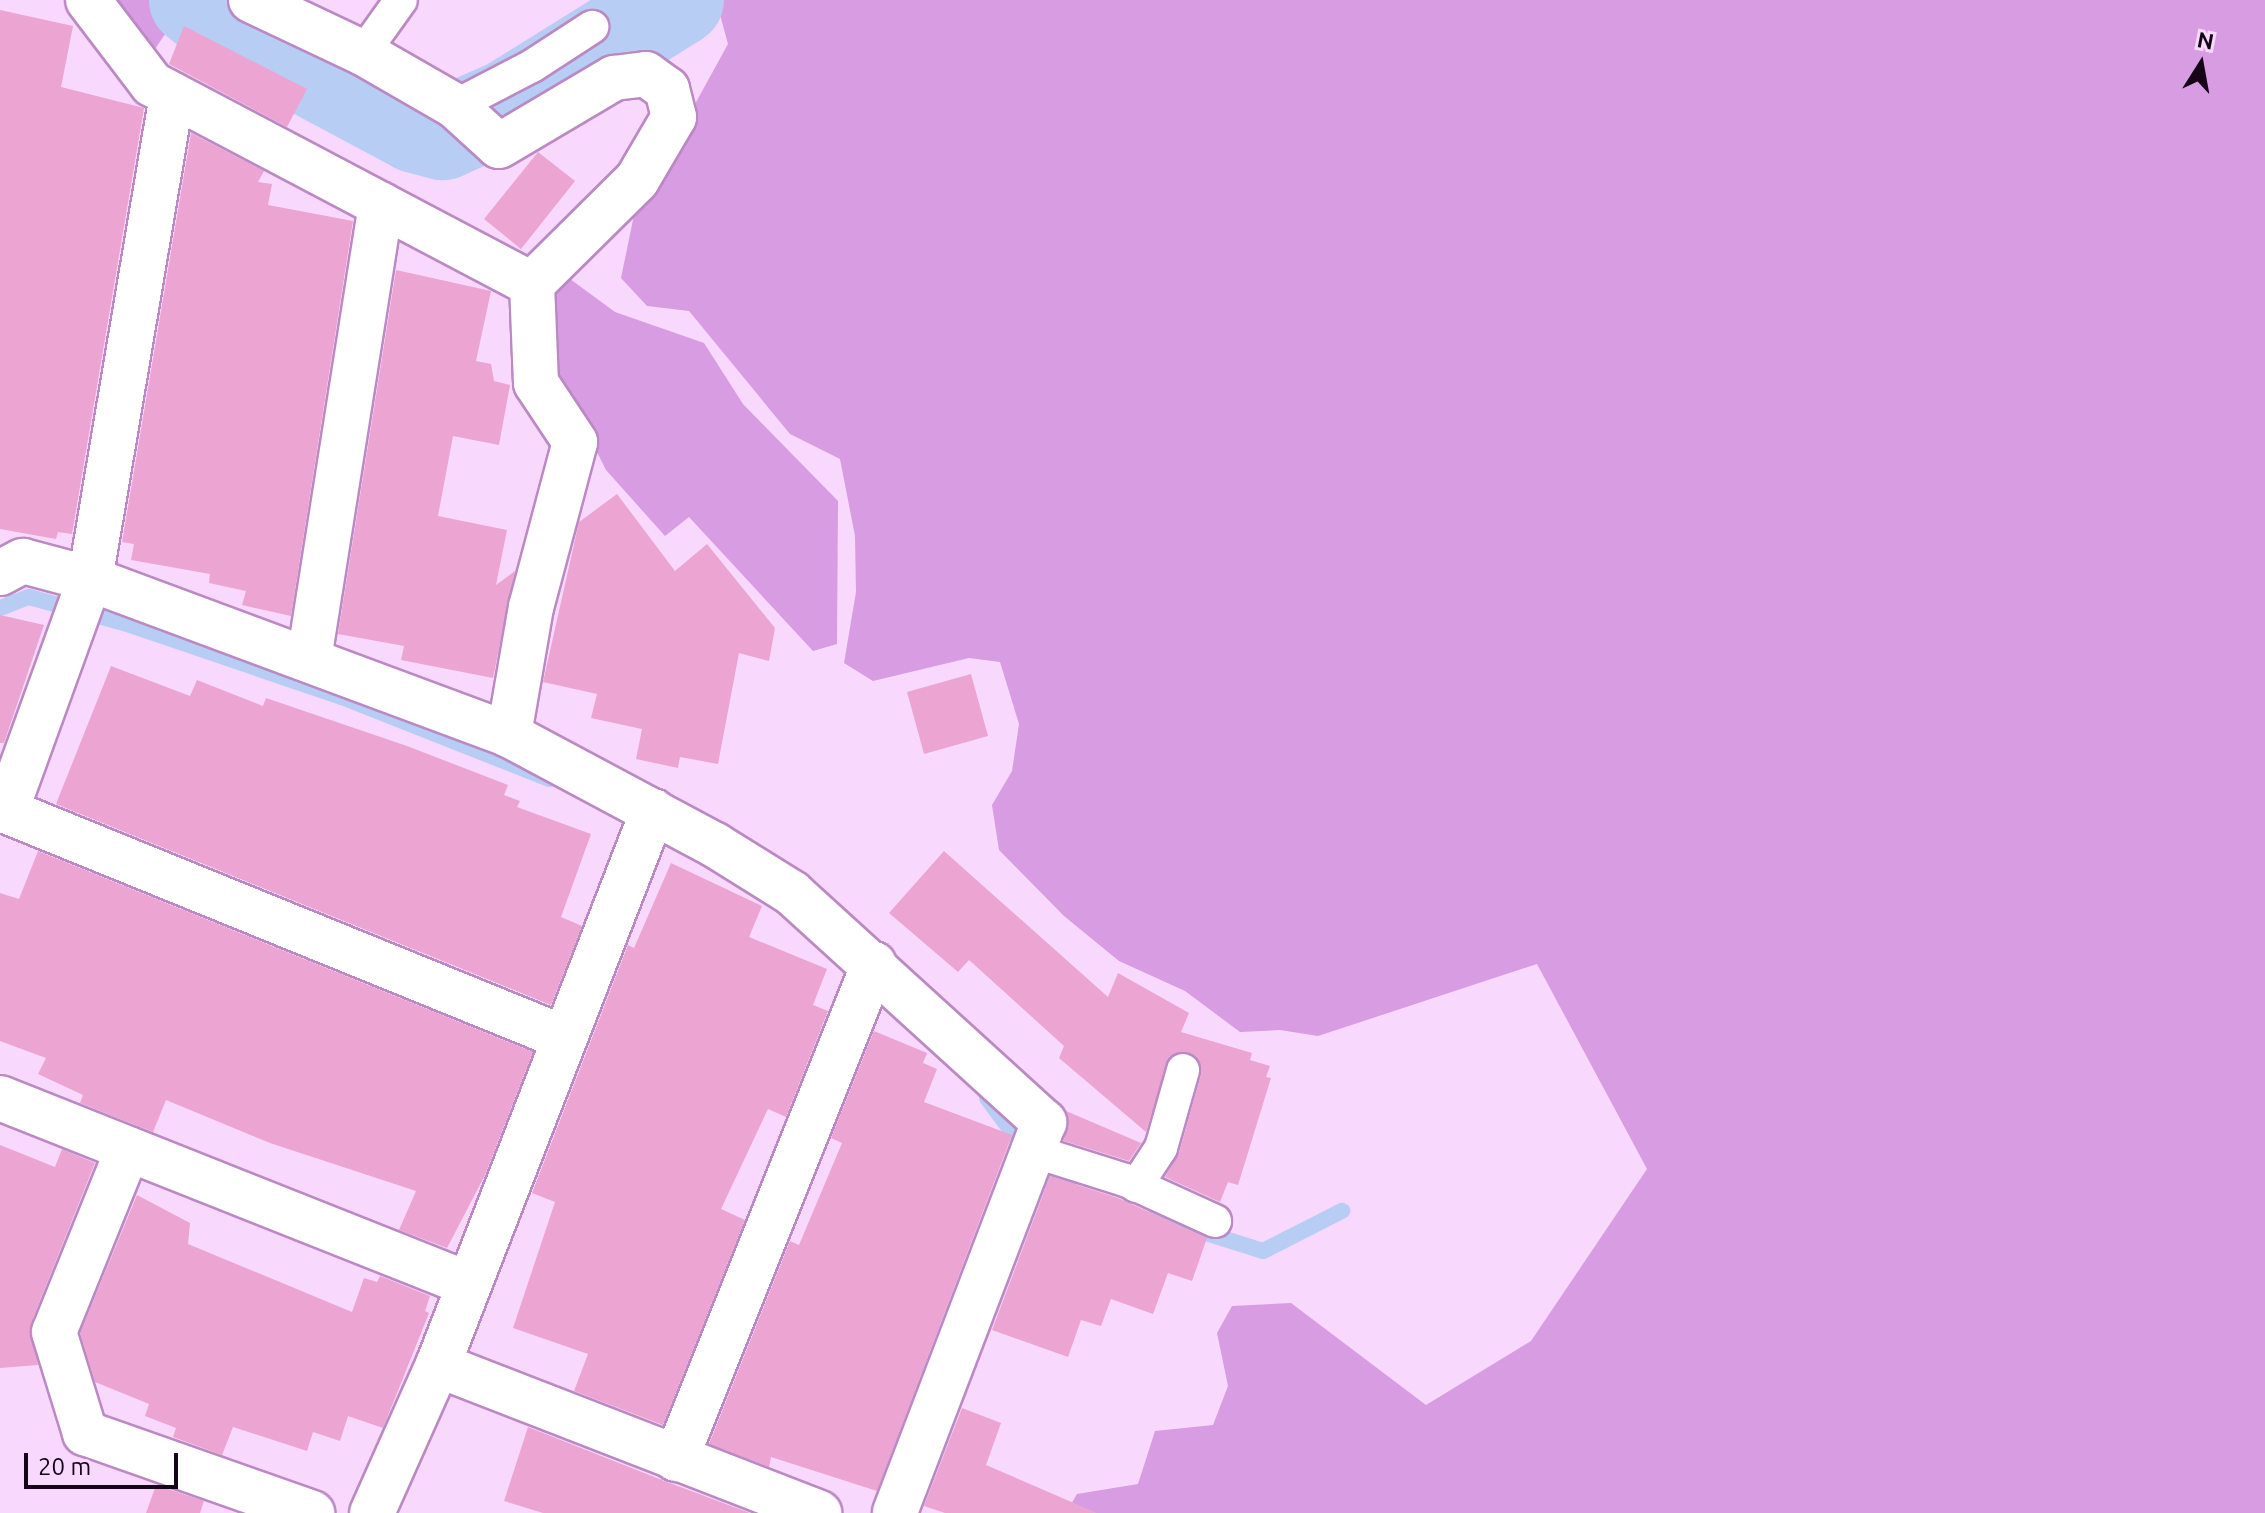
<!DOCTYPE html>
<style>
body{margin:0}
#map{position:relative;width:2265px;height:1513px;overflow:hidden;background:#f8d8fd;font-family:Ubuntu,sans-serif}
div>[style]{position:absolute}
.green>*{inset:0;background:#d79ce1}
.stream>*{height:16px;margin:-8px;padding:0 8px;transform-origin:8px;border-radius:8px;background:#b7cdf4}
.river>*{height:92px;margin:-46px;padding:0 46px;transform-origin:46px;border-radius:46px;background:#b7cdf4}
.building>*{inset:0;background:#eca5d2}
.roads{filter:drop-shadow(2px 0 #bb89c3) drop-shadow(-2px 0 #bb89c3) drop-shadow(0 2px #bb89c3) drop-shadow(0 -2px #bb89c3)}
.lane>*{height:32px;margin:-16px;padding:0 16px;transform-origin:16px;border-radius:16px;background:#fff}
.street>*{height:44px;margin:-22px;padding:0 22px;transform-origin:22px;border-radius:22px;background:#fff}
span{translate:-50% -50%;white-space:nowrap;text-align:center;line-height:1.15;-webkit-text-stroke:6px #f8d8fd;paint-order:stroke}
.north{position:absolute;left:2161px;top:24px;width:80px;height:80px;-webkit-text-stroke:6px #f8d8fd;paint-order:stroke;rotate:11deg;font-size:22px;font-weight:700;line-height:32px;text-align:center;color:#160519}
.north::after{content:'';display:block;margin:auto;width:28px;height:36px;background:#160519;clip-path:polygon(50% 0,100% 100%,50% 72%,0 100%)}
.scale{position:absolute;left:24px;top:1453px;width:154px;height:36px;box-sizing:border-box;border:4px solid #160519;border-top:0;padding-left:10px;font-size:24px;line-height:28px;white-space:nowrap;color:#160519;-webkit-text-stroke:6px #f8d8fd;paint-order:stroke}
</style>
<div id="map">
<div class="green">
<i style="clip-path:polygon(117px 0,176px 0,184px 6px,153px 52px)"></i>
<i style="clip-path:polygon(716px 0,2265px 0,2265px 1513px,1066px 1513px,1077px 1494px,1138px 1484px,1155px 1431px,1213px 1425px,1228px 1386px,1217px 1333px,1232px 1306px,1291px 1303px,1426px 1405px,1531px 1341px,1647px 1169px,1537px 964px,1318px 1036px,1280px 1030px,1240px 1032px,1185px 991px,1119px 961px,1064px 916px,999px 850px,992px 805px,1012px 771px,1019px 724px,1000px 662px,969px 658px,873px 681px,844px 663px,856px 592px,855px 536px,840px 459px,790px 434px,689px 311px,647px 306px,621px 278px,634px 215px,728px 44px)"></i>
<i style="clip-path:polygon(566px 276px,615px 312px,704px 343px,743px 404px,838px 501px,837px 644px,813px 651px,689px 517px,665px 536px,606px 470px,541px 341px,551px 289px)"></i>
</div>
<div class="stream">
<i style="left:0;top:608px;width:31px;rotate:-21deg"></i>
<i style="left:29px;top:597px;width:102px;rotate:15.4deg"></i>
<i style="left:127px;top:624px;width:227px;rotate:18.8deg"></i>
<i style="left:342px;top:697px;width:223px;rotate:21.6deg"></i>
<i style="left:987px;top:1098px;width:104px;rotate:53.6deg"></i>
<i style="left:1049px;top:1182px;width:21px;rotate:14deg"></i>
<i style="left:1155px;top:1217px;width:113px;rotate:17.5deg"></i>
<i style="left:1263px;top:1251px;width:89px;rotate:-26.9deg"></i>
</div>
<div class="river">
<i style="left:195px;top:0;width:43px;rotate:38.5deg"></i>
<i style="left:229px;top:27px;width:212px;rotate:28.1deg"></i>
<i style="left:416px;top:127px;width:28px;rotate:15deg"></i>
<i style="left:443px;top:134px;width:72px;rotate:-23.7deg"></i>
<i style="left:509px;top:105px;width:199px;rotate:-31.9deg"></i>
</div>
<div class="building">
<i style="clip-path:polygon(0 10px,73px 26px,61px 87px,144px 108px,72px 534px,58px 532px,56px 539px,0 529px)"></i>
<i style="clip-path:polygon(184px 26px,307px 89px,287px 127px,169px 64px)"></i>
<i style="clip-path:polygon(191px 133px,264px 171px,258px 182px,272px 184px,268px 205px,353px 221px,291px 616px,242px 605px,246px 591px,209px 583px,210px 574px,131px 560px,134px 544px,122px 542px)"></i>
<i style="clip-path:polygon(538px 152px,575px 181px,521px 249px,484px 219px)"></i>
<i style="clip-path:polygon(396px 270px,491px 291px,476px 361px,491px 364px,494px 381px,510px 385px,499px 445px,453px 436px,438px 516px,507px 530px,496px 585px,515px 571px,493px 678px,401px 660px,404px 646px,338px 634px)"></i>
<i style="clip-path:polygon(617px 494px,675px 571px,707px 544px,775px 628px,769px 661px,739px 653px,718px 764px,680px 757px,678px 768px,636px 759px,642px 729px,591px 718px,597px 694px,543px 682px,579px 522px)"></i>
<i style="clip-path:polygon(0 615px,44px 625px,4px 743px,0 743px)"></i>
<i style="clip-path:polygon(111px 666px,190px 696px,197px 680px,263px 706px,266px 698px,407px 746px,508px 785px,504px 795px,520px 801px,517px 807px,591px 834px,561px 917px,582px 926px,551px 1005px,56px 804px)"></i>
<i style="clip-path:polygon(971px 674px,988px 736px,924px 754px,907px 692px)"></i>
<i style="clip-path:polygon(38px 851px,533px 1052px,485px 1175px,447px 1248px,399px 1230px,416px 1191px,270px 1143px,166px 1100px,153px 1132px,80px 1103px,83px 1095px,38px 1074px,46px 1058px,0 1041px,0 893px,19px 899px)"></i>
<i style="clip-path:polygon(944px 851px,1108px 997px,1118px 973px,1189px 1013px,1181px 1032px,1252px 1053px,1250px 1060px,1270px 1066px,1266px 1077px,1271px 1078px,1238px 1185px,1228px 1182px,1220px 1202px,1165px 1177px,1179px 1153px,1201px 1075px,1196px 1056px,1179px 1052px,1169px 1057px,1146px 1132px,1059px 1058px,1064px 1046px,969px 960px,958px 972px,889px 913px)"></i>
<i style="clip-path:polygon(671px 863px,762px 906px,749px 937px,827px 969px,813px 1005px,828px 1011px,786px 1117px,768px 1109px,721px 1209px,745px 1220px,663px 1425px,574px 1391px,588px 1354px,513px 1328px,555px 1202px,532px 1193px,628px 945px,634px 948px)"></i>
<i style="clip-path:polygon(874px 1031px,927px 1053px,923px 1063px,937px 1069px,924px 1102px,1012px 1135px,877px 1491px,771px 1457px,769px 1467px,709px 1444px,790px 1241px,799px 1245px,842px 1143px,831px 1138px)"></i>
<i style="clip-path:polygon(1066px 1111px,1141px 1143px,1129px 1161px,1064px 1141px)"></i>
<i style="clip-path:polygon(0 1145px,55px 1167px,62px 1149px,95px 1163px,31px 1323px,38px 1365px,0 1368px)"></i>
<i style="clip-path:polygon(1050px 1176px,1118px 1198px,1207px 1238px,1192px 1281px,1168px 1273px,1153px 1314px,1111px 1299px,1101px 1326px,1081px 1320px,1068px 1357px,992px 1330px)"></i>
<i style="clip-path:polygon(137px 1195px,190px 1223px,188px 1244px,352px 1312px,364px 1278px,377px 1282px,380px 1276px,430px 1296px,425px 1311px,429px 1313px,383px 1428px,348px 1416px,340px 1441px,313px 1432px,307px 1451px,233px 1427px,222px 1455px,173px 1437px,176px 1428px,145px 1416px,149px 1404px,95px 1382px,80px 1333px)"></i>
<i style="clip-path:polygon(962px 1408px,1001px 1423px,986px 1465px,1097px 1513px,945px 1513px,924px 1506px)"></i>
<i style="clip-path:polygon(528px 1427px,667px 1482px,750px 1513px,543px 1513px,504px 1501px)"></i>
<i style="clip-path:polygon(156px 1485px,204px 1501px,200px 1513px,146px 1513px)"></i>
</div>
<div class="roads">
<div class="lane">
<i style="left:363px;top:53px;width:65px;rotate:-54.4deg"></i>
<i style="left:455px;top:106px;width:87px;rotate:-27.5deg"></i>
<i style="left:532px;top:66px;width:72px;rotate:-33deg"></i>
<i style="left:1033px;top:1151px;width:96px;rotate:17.5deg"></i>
<i style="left:1125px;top:1180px;width:99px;rotate:24.5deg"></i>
<i style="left:1136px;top:1186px;width:45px;rotate:-56.7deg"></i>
<i style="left:1161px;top:1148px;width:81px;rotate:-74.2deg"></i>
</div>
<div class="street">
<i style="left:88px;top:0;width:106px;rotate:52.7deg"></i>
<i style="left:152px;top:84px;width:429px;rotate:27.8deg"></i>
<i style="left:251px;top:0;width:124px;rotate:25.3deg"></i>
<i style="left:363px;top:53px;width:106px;rotate:29.9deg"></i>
<i style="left:455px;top:106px;width:59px;rotate:42.3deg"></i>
<i style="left:499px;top:146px;width:134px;rotate:-30.6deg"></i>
<i style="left:614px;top:78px;width:32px;rotate:-7deg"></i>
<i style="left:646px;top:74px;width:26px;rotate:36deg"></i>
<i style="left:667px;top:89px;width:29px;rotate:76deg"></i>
<i style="left:674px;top:117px;width:73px;rotate:120.4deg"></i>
<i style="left:637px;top:180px;width:148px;rotate:135.3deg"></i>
<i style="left:532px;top:284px;width:99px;rotate:87.7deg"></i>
<i style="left:536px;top:383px;width:71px;rotate:56.5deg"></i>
<i style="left:575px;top:442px;width:171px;rotate:104.9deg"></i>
<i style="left:531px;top:607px;width:130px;rotate:99.8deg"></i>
<i style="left:172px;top:95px;width:491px;rotate:99.6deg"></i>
<i style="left:90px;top:579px;width:247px;rotate:109.9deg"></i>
<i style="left:6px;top:811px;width:600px;rotate:22.12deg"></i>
<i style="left:0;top:573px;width:26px;rotate:-28deg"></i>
<i style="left:23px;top:561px;width:69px;rotate:15deg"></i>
<i style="left:90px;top:579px;width:447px;rotate:20.4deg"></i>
<i style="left:509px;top:735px;width:234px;rotate:28.1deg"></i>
<i style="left:715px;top:845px;width:91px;rotate:31.9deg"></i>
<i style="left:792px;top:893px;width:341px;rotate:42.3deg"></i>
<i style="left:1044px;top:1122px;width:418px;rotate:110.9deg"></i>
<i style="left:309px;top:659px;width:460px;rotate:-81deg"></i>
<i style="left:653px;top:811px;width:594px;rotate:111.21deg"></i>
<i style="left:438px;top:1365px;width:409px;rotate:21.2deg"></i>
<i style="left:0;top:1098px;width:501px;rotate:21.65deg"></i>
<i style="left:128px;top:1149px;width:197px;rotate:112deg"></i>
<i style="left:54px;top:1332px;width:106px;rotate:72.9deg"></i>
<i style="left:85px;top:1433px;width:241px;rotate:19.4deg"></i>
<i style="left:676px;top:1459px;width:533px;rotate:-68.2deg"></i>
<i style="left:372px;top:1513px;width:162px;rotate:-66deg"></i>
</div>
</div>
<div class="north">N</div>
<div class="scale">20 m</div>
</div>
